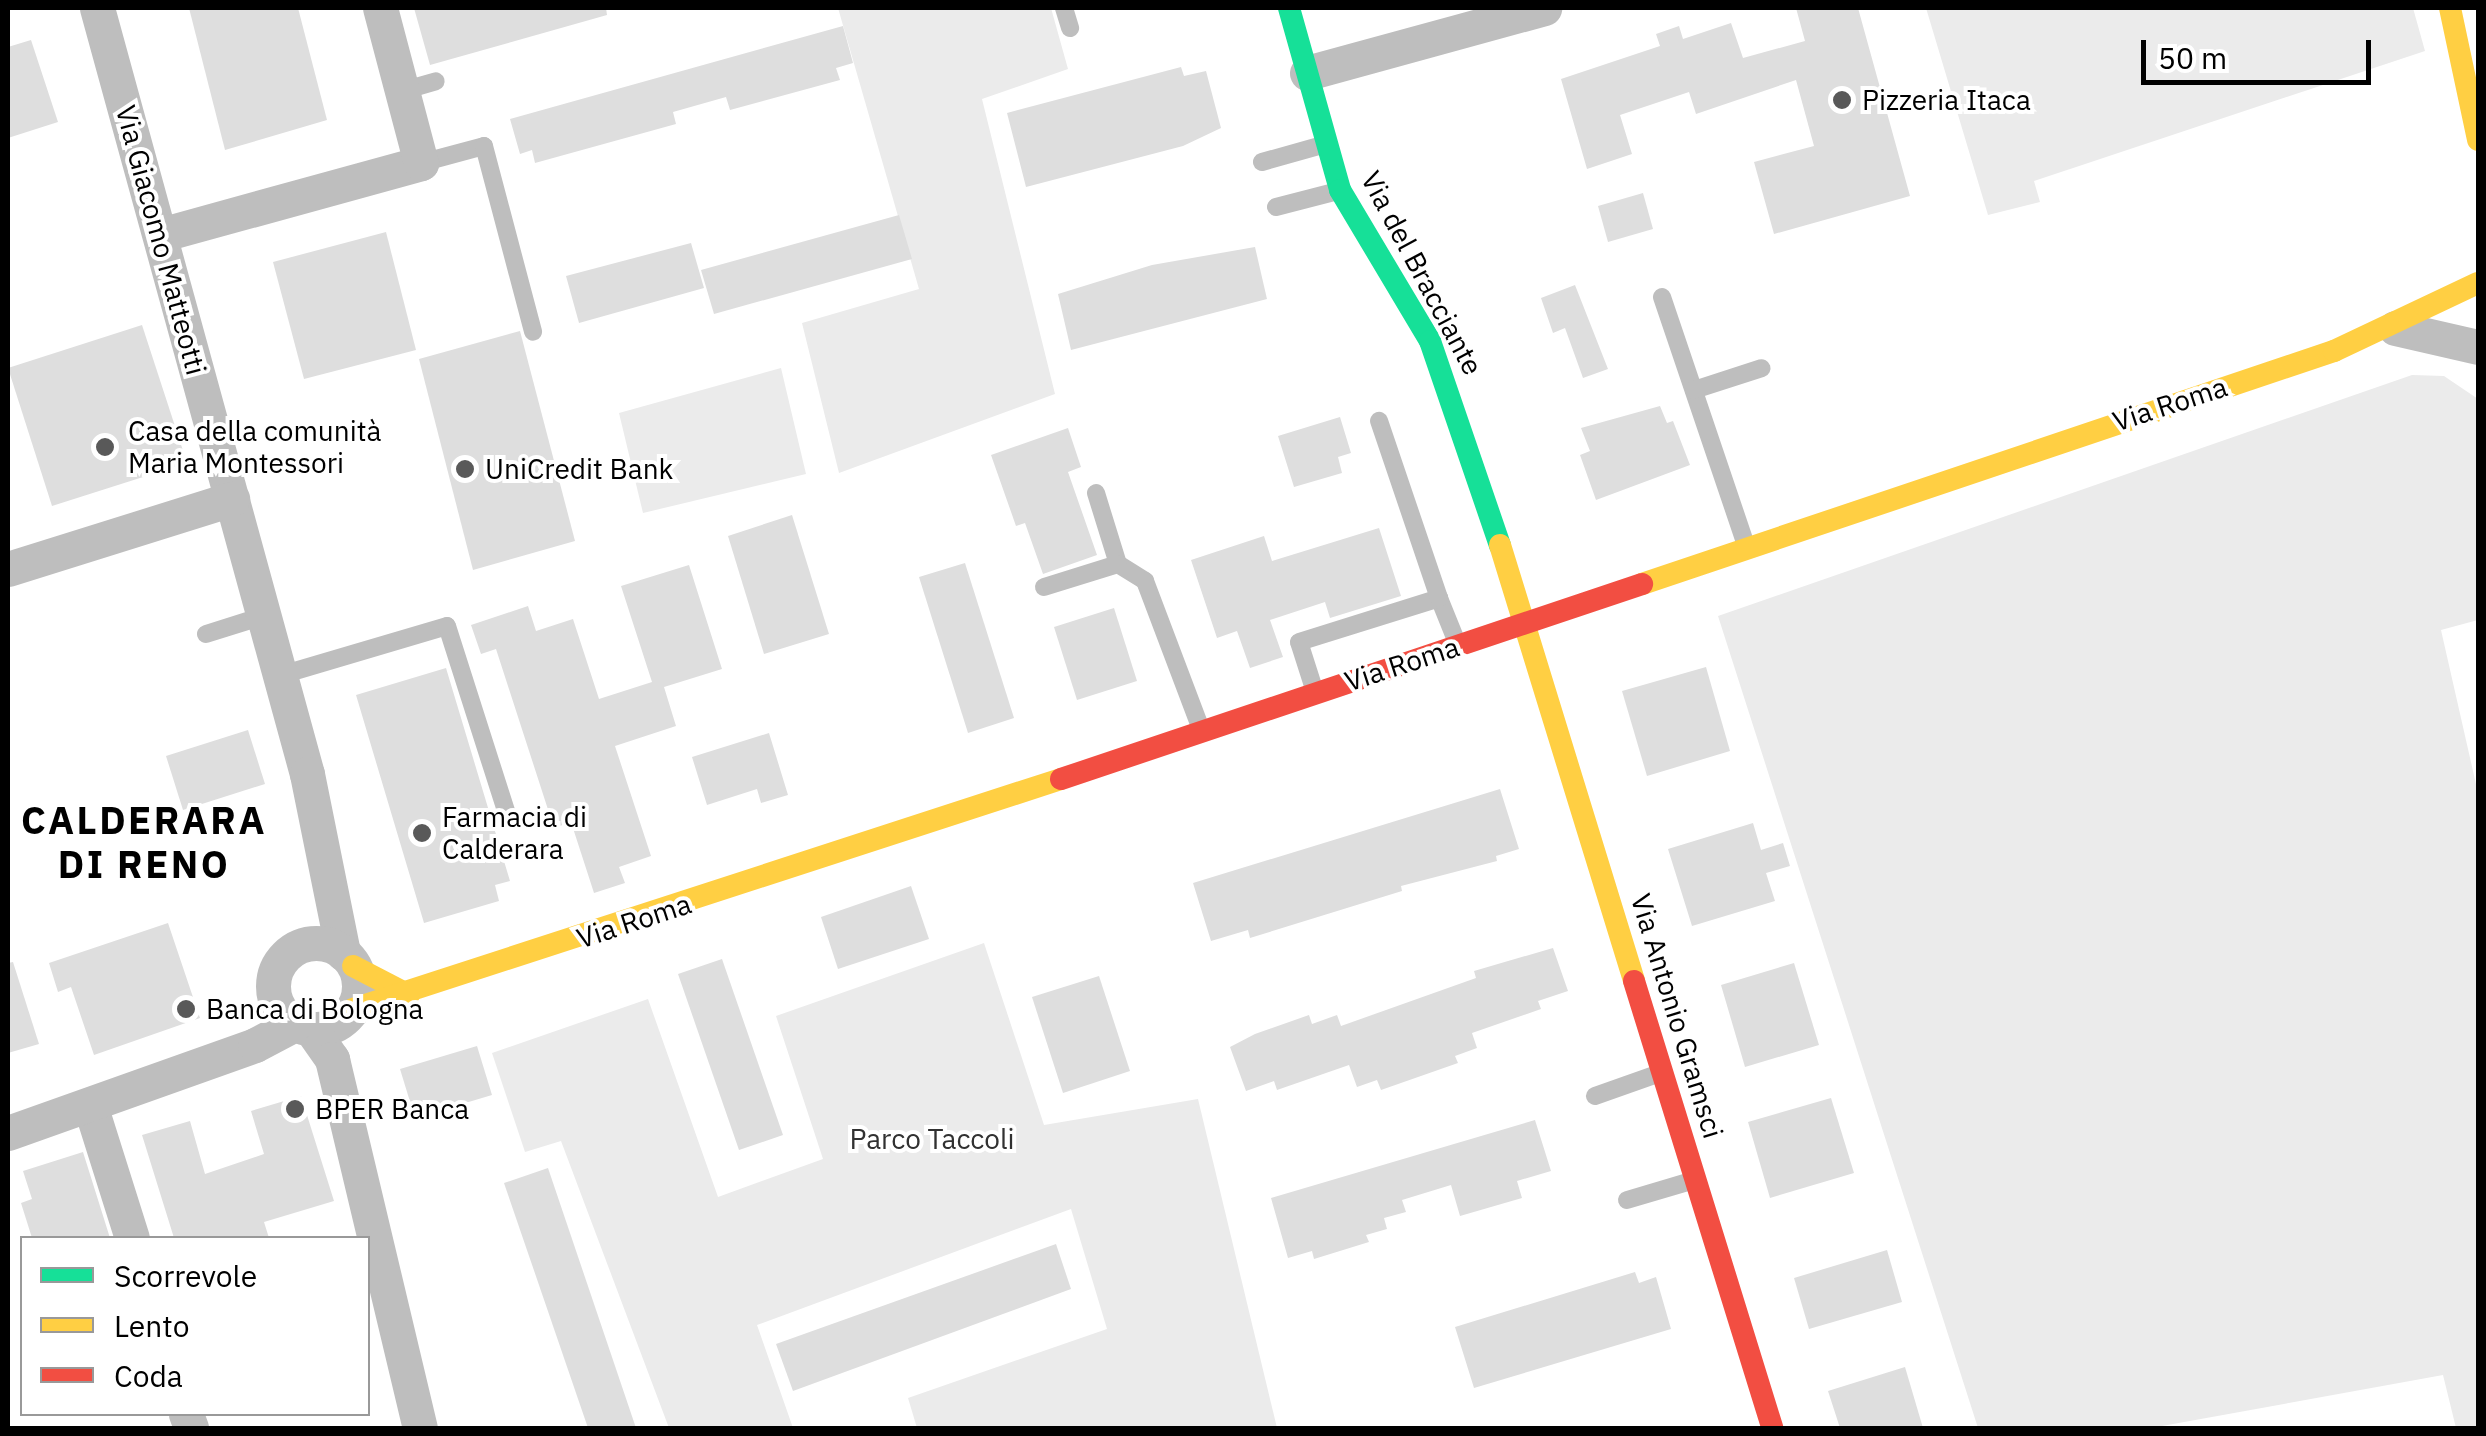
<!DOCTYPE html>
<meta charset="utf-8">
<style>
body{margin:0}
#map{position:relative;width:2486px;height:1436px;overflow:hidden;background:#fff;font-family:"IBM Plex Sans",sans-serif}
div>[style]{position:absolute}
.green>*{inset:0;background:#ebebeb}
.building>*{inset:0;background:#dedede}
.lane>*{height:18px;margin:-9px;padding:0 9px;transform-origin:9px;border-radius:9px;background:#bebebe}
.street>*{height:35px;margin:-17.5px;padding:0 17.5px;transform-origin:17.5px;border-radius:17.5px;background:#bebebe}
.street>.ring{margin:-17.5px;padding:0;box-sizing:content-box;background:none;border:35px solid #bebebe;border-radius:50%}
.fast>*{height:22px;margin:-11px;padding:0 11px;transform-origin:11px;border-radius:11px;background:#16e098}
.slow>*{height:22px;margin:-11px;padding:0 11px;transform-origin:11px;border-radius:11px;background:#ffcf43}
.jam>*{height:22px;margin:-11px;padding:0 11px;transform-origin:11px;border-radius:11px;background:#f24e42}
.dots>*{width:28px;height:28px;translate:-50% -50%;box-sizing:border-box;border:5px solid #fff;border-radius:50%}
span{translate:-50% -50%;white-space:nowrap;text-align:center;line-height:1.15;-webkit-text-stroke:8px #fff;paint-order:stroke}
.poi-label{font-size:28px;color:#000}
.left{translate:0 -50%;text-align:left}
.street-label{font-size:28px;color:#000}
.park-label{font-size:28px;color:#313131}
.district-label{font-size:38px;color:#000;font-weight:700;letter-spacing:2.5px}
.frame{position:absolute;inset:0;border:10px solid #000;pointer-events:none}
.legend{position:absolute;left:20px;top:1236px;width:350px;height:180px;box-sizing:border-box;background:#fff;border:2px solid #999;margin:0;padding:12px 18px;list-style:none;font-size:30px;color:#000}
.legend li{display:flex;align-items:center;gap:20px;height:50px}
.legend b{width:50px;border:2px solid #999}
.scale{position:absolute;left:2141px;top:40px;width:230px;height:45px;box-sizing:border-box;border:5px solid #000;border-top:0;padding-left:12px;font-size:30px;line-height:35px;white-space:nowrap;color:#000;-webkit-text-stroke:8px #fff;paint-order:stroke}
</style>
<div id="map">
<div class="green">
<i style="clip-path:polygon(838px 8px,1051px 8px,1068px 69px,982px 99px,1055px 394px,839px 473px,802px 323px,919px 289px)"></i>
<i style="clip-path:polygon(1926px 8px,2413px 8px,2425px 51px,2034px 181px,2040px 202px,1988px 215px)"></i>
<i style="clip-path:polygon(781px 368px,806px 474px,643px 513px,619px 413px)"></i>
<i style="clip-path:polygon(2412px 375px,2444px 376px,2478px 399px,2478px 620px,2441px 630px,2478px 793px,2478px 1428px,2456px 1428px,2443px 1375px,2151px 1428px,1978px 1428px,1718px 616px)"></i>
<i style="clip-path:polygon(984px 943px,1044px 1125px,1198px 1099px,1277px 1428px,917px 1428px,908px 1398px,1107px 1329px,1071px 1209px,757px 1325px,793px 1428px,669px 1428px,561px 1141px,525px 1152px,492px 1053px,648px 999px,718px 1197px,823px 1159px,776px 1016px)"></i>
</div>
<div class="building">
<i style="clip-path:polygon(189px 8px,298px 8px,327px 120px,225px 150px)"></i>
<i style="clip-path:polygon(414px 8px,606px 8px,607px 15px,430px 65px)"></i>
<i style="clip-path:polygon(1796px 8px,1858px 8px,1910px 196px,1774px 234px,1754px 162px,1814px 146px,1796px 80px,1696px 114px,1689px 92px,1620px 115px,1632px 154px,1587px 169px,1561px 79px,1660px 46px,1656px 34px,1679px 26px,1683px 39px,1731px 23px,1743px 58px,1805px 41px)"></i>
<i style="clip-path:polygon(843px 26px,853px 63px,836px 68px,840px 80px,730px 110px,726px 97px,673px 112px,676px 124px,535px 163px,532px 150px,520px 154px,510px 119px)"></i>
<i style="clip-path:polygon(31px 40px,58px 122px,8px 138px,8px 47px)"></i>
<i style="clip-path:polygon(1181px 67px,1184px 76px,1206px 71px,1221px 128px,1183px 146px,1026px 187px,1007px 113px)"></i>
<i style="clip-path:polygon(1643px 193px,1653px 229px,1608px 242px,1598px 206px)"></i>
<i style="clip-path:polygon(899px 215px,912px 259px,714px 314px,701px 270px)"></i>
<i style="clip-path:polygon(386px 232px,416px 350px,304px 379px,273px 262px)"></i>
<i style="clip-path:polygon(691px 243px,704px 288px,579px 323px,566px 276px)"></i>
<i style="clip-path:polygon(1255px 247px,1267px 299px,1071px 350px,1058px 294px,1152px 265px)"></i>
<i style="clip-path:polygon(1575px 285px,1608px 369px,1583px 378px,1565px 328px,1553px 333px,1541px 298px)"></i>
<i style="clip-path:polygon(142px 325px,187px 463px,52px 506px,8px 368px)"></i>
<i style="clip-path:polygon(520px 331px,575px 541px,473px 570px,419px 359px)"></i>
<i style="clip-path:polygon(1660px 406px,1667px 423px,1673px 421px,1690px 465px,1596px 500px,1580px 455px,1590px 451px,1581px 428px)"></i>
<i style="clip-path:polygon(1340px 417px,1351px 453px,1338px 457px,1342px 473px,1294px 487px,1278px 436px)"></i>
<i style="clip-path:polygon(1068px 428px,1081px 467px,1068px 472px,1097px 555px,1043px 574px,1025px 523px,1016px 526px,991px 455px)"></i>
<i style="clip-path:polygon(792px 515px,829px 634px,764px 654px,728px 536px)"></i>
<i style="clip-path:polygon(1379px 528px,1401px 596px,1330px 618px,1325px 602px,1270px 620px,1283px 657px,1250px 668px,1237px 631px,1217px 638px,1191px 560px,1264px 536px,1272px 561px)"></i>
<i style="clip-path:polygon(965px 563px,1014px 718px,968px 733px,919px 577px)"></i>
<i style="clip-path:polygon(689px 565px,722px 669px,664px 687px,676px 726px,615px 746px,651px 856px,619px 867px,625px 883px,594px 893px,571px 822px,554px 828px,496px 649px,481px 654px,471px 625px,528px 606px,536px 631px,573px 619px,599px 699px,652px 682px,621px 586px)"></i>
<i style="clip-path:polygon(1114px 608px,1137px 681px,1077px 700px,1054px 627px)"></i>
<i style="clip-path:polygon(1706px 667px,1730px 751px,1647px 776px,1622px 691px)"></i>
<i style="clip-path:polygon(446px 668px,510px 881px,495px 885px,499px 901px,424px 923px,356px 695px)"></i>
<i style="clip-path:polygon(248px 730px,265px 784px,183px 810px,166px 756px)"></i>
<i style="clip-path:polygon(769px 733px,788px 795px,761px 803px,757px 789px,707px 805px,692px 757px)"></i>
<i style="clip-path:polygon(1500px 789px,1519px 849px,1496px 856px,1497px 861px,1401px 886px,1402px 891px,1250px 938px,1248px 930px,1211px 941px,1193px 883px)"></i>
<i style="clip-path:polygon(1753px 823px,1761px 850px,1783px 843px,1790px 866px,1766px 873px,1775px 901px,1692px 926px,1668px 849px)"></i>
<i style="clip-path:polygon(911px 886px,929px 939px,838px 969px,821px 917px)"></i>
<i style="clip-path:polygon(168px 923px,200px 1018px,94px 1055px,71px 987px,58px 992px,49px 963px)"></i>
<i style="clip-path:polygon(1553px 948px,1568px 991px,1538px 1001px,1541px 1009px,1472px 1033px,1477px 1048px,1455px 1056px,1458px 1063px,1381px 1090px,1377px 1080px,1357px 1087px,1349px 1065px,1277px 1090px,1274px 1081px,1246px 1091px,1230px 1047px,1255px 1034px,1309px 1015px,1312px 1024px,1337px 1015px,1341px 1026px,1476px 978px,1474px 971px)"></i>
<i style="clip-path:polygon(722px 959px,783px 1135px,739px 1150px,678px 974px)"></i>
<i style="clip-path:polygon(13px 962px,39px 1044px,8px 1053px,8px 963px)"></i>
<i style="clip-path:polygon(1794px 963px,1819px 1045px,1745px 1067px,1721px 985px)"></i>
<i style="clip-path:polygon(1099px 976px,1130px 1071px,1063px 1093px,1032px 997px)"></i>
<i style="clip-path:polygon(477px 1046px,492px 1095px,415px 1118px,400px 1069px)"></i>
<i style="clip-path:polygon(301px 1096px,334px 1201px,264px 1222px,269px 1238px,174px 1238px,142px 1135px,190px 1121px,205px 1174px,264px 1154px,251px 1111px)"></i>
<i style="clip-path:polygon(1831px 1098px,1854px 1173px,1770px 1198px,1748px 1122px)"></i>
<i style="clip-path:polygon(1535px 1120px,1551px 1171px,1517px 1181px,1522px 1198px,1460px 1216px,1451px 1185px,1402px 1200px,1406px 1212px,1384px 1218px,1387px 1229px,1366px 1235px,1369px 1242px,1314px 1259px,1312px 1251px,1288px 1258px,1271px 1198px)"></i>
<i style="clip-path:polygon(83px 1152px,110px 1238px,32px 1238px,21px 1203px,32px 1199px,23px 1171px)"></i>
<i style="clip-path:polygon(548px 1168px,636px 1428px,588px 1428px,504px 1183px)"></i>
<i style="clip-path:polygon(1056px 1244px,1071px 1289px,793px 1391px,776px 1344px)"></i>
<i style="clip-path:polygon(1887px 1250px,1902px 1302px,1809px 1329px,1794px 1278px)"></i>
<i style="clip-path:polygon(1635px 1272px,1639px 1283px,1656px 1277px,1671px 1329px,1474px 1388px,1455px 1327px)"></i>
<i style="clip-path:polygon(1905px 1367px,1923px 1428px,1840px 1428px,1828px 1391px)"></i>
</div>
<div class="lane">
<i style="left:1064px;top:8px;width:21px;rotate:73deg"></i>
<i style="left:402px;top:91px;width:35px;rotate:-16deg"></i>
<i style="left:1262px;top:162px;width:66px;rotate:-15.7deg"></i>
<i style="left:421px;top:163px;width:65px;rotate:-15.1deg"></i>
<i style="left:484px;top:146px;width:192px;rotate:75.2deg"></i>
<i style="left:1276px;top:207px;width:64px;rotate:-14.5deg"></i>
<i style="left:1662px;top:297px;width:265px;rotate:71.3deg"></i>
<i style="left:1694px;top:390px;width:71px;rotate:-17.9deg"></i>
<i style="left:1096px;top:493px;width:74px;rotate:72.8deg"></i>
<i style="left:1118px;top:564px;width:32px;rotate:32deg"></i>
<i style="left:1145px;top:581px;width:158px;rotate:69.3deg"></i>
<i style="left:1044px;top:587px;width:77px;rotate:-17.3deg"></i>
<i style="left:1439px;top:598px;width:51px;rotate:68deg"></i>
<i style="left:206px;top:634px;width:60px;rotate:-17.5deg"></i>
<i style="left:278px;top:676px;width:176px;rotate:-16.5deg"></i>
<i style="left:447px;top:626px;width:194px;rotate:72.3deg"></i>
<i style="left:1315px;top:692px;width:52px;rotate:-107.7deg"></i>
<i style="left:1299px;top:642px;width:147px;rotate:-17.4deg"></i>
<i style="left:1439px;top:598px;width:187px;rotate:-108.7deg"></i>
<i style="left:1595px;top:1096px;width:69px;rotate:-19.5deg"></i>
<i style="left:1627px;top:1200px;width:70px;rotate:-16.6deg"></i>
</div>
<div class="street">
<i style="left:97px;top:8px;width:794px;rotate:74.67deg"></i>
<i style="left:307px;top:774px;width:183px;rotate:78.6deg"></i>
<i style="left:1307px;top:73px;width:246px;rotate:-15.3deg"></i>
<i style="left:160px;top:235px;width:271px;rotate:-15.4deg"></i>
<i style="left:421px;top:163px;width:160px;rotate:-104.8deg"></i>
<i style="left:2395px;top:328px;width:85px;rotate:12.9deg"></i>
<i style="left:8px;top:569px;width:235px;rotate:-17.4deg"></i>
<i class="ring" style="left:273px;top:943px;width:51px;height:51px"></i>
<i style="left:311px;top:1029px;width:37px;rotate:55deg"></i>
<i style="left:332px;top:1059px;width:379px;rotate:76.6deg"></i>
<i style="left:90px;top:1105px;width:139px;rotate:72.5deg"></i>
<i style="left:8px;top:1133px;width:262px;rotate:-19.6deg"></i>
<i style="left:255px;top:1045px;width:45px;rotate:-27.7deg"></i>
<i style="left:186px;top:1414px;width:15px;rotate:70deg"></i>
</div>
<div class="fast">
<i style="left:1289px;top:8px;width:189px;rotate:74.3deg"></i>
<i style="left:1340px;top:190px;width:176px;rotate:59.2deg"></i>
<i style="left:1430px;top:341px;width:216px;rotate:71.1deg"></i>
</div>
<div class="slow">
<i style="left:2450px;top:8px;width:135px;rotate:78deg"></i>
<i style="left:1500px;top:545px;width:456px;rotate:72.9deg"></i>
<i style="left:1642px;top:584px;width:730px;rotate:-18.61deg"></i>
<i style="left:2334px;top:351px;width:159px;rotate:-25.3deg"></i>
<i style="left:353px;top:966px;width:63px;rotate:27.4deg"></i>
<i style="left:353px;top:1009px;width:744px;rotate:-18deg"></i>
</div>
<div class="jam">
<i style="left:1061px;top:779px;width:613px;rotate:-18.55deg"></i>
<i style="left:1634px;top:981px;width:468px;rotate:72.8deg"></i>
</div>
<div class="dots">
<i style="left:1842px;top:100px;background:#595959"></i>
<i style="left:105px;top:447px;background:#595959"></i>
<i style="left:465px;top:469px;background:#595959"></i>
<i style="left:422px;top:833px;background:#595959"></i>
<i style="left:186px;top:1009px;background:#595959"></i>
<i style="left:295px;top:1109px;background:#595959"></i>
</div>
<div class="poi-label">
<span class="left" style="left:1862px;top:100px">Pizzeria Itaca</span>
<span class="left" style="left:128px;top:447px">Casa della comunità<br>Maria Montessori</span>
<span class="left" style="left:485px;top:469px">UniCredit Bank</span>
<span class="left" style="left:442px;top:833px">Farmacia di<br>Calderara</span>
<span class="left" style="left:206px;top:1009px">Banca di Bologna</span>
<span class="left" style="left:315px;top:1109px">BPER Banca</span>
</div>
<div class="street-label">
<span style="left:161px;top:240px;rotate:75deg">Via Giacomo Matteotti</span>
<span style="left:1422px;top:273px;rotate:62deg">Via del Bracciante</span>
<span style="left:2170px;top:404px;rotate:-18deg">Via Roma</span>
<span style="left:1402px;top:664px;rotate:-18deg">Via Roma</span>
<span style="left:634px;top:921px;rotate:-18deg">Via Roma</span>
<span style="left:1677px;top:1016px;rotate:73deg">Via Antonio Gramsci</span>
</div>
<div class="park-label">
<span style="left:932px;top:1139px">Parco Taccoli</span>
</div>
<div class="district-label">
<span style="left:144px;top:842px">CALDERARA<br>DI RENO</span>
</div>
<div class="frame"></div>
<ul class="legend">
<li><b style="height:12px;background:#16e098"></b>Scorrevole</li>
<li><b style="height:12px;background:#ffcf43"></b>Lento</li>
<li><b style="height:12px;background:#f24e42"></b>Coda</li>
</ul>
<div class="scale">50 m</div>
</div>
